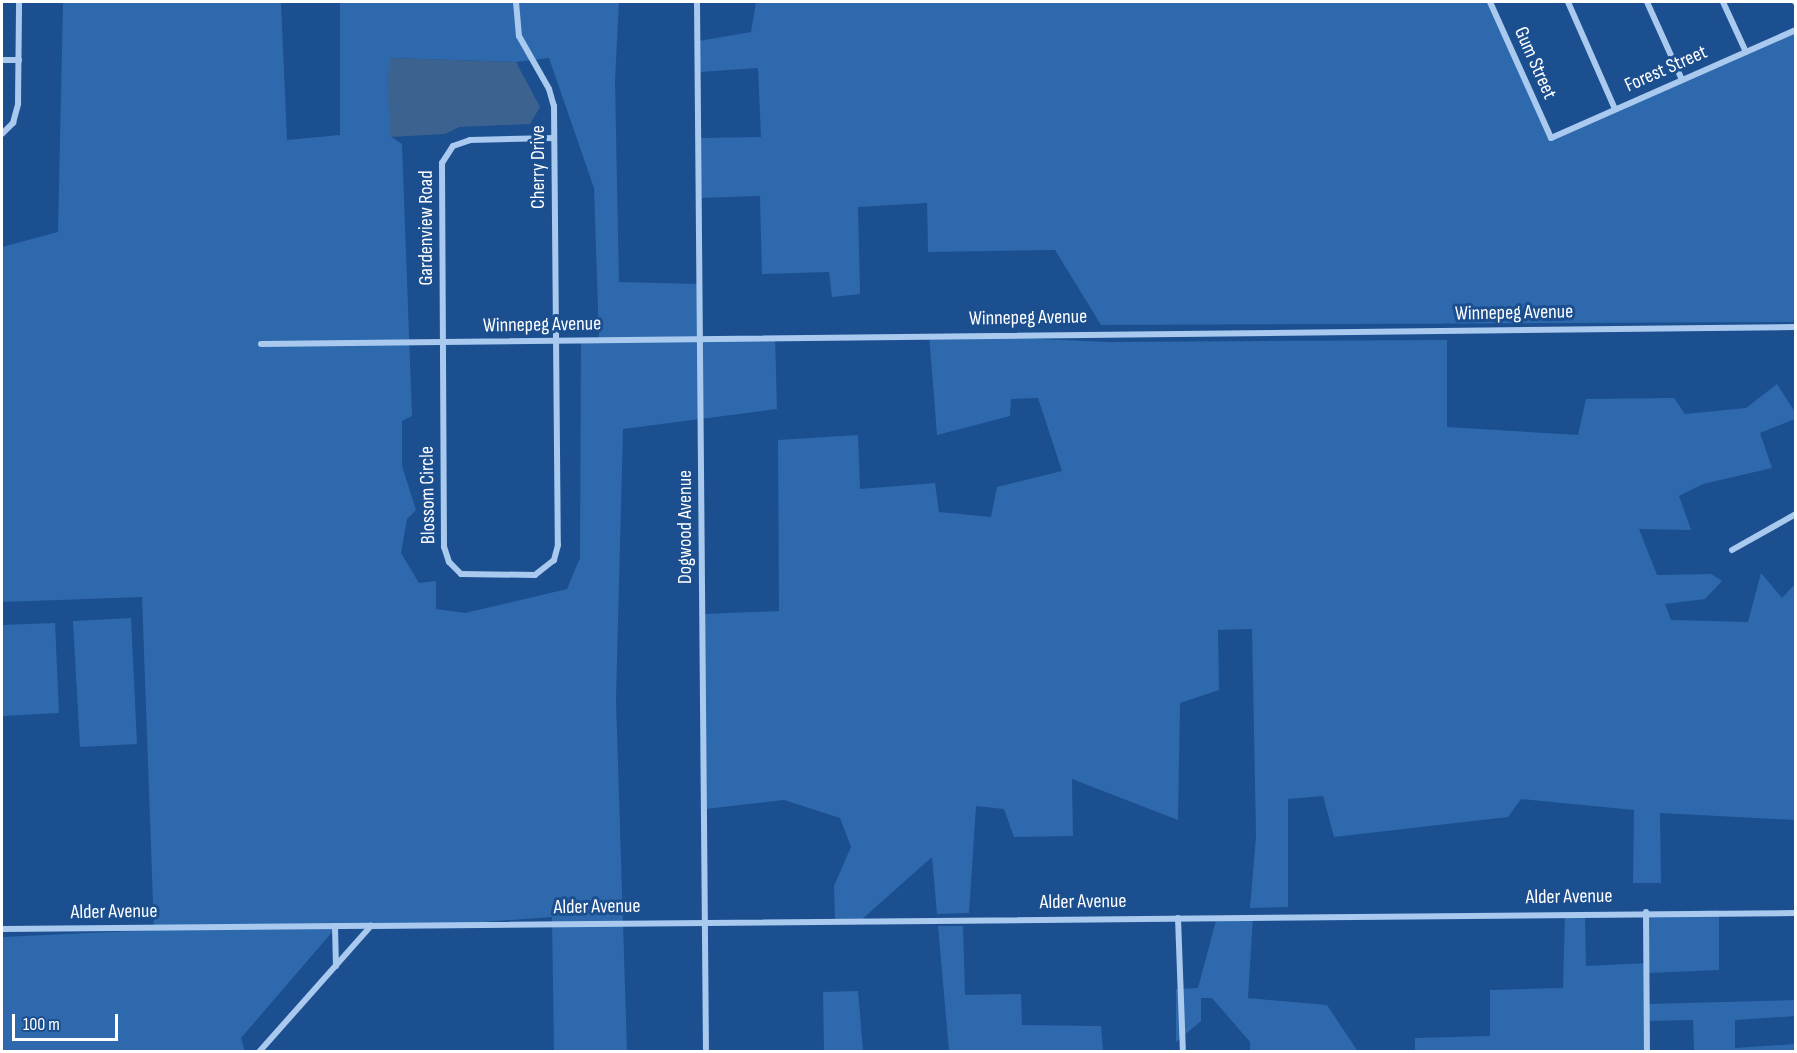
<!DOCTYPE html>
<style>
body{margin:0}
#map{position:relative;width:1797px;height:1053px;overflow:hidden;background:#1b4f8f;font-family:"Sofia Sans Condensed",sans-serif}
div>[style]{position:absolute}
.green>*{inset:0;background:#2e69ad}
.water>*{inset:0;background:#3c6290}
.minor>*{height:6px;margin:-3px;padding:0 3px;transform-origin:3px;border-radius:3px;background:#a9c9ee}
span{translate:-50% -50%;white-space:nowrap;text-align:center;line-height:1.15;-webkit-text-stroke:6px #1b4f8f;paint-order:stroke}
.street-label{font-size:20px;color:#fff}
.frame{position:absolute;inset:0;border:3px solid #fff;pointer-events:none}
.scale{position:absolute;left:12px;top:1014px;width:106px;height:27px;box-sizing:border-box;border:3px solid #fff;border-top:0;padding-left:8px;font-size:18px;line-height:21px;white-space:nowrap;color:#fff;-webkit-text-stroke:4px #1b4f8f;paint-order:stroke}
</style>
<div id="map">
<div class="green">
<i style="clip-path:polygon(evenodd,63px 2px,281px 2px,287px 140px,340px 135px,340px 2px,619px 2px,615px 81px,619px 282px,701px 284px,702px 337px,775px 337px,777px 409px,623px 429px,616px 700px,627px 1051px,554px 1051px,552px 917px,442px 925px,339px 924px,241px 1038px,245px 1052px,2px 1051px,2px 937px,154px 930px,142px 597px,2px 602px,2px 247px,58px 232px,63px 2px,391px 58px,516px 62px,549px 58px,594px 188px,599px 340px,581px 341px,580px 558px,567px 589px,465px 613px,436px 609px,436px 581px,419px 583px,401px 553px,407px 519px,416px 510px,402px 466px,402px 421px,412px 416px,402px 144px,390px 136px,391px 58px)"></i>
<i style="clip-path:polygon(756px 2px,1492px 2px,1551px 136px,1795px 29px,1795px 322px,1101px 325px,1055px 250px,928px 252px,927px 203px,858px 207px,860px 294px,832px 297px,829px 272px,762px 274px,760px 196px,700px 198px,700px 138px,761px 137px,758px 68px,699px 72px,699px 41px,751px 32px)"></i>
<i style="clip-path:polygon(929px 334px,1107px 342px,1447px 340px,1447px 427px,1578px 435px,1586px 399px,1674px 398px,1685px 414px,1746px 408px,1777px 384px,1795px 412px,1795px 419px,1760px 433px,1772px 468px,1703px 484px,1679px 496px,1691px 530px,1639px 529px,1657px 575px,1711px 574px,1722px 581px,1705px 599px,1665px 604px,1671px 620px,1748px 622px,1761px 573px,1782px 598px,1795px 584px,1795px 820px,1660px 813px,1661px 883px,1633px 883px,1634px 810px,1521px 799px,1508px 817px,1334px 837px,1323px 796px,1288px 799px,1288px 907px,1250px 908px,1256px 836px,1252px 629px,1218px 630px,1219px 690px,1180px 703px,1178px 820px,1072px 779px,1073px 836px,1014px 837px,1004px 809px,976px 806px,969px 913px,937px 914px,932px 857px,860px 921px,835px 922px,834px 886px,851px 847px,840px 818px,784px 800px,705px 809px,704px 614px,779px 611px,778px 440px,858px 435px,860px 489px,935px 483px,939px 512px,991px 517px,997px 487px,1062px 471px,1038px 398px,1011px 399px,1010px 416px,937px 435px)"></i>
<i style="clip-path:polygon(131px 618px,137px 744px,80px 747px,73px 621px)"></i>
<i style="clip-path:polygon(55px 623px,59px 713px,2px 716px,2px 625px)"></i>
<i style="clip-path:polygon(1719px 910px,1719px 970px,1648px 973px,1648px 1004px,1795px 1000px,1795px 1016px,1735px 1020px,1735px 1048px,1795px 1044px,1795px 1051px,1694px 1051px,1693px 1020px,1647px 1021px,1648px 1051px,1415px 1051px,1415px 1038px,1490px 1036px,1490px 990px,1563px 988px,1565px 913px,1585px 914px,1586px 966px,1647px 963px,1646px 912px)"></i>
<i style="clip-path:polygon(1253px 916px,1248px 998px,1327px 1005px,1357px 1050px,1367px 1051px,1250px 1051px,1250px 1042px,1212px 998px,1201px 998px,1201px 1021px,1176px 1042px,1176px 989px,1198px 988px,1217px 917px)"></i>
<i style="clip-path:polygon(938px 926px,963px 926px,965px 995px,1021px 994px,1022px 1025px,1101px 1026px,1103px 1051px,949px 1051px)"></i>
<i style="clip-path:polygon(858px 991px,863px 1051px,824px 1051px,823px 992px)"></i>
</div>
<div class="water">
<i style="clip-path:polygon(391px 58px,516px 62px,540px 107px,530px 124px,459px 127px,445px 134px,390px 137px,387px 76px)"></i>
</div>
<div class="minor">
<i style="left:516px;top:2px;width:34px;rotate:85deg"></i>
<i style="left:519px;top:36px;width:61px;rotate:60.5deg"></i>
<i style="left:549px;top:89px;width:18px;rotate:74deg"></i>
<i style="left:554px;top:106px;width:439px;rotate:89.5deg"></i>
<i style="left:558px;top:545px;width:16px;rotate:105deg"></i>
<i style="left:554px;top:560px;width:24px;rotate:142deg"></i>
<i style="left:535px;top:575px;width:74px;rotate:-179.2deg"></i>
<i style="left:461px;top:574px;width:17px;rotate:-135deg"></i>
<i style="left:449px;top:562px;width:16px;rotate:-108deg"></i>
<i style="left:444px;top:547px;width:384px;rotate:-90.3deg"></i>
<i style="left:442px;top:163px;width:20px;rotate:-57deg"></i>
<i style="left:453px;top:146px;width:18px;rotate:-19deg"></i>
<i style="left:470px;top:140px;width:84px;rotate:-1.4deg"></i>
<i style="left:697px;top:2px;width:1050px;rotate:89.51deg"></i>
<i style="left:1490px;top:2px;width:149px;rotate:65.8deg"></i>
<i style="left:1551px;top:138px;width:268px;rotate:-23.8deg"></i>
<i style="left:1568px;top:2px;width:117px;rotate:66.3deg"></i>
<i style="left:1647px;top:2px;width:85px;rotate:65.8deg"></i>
<i style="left:1723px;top:2px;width:55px;rotate:65.3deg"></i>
<i style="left:1795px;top:2px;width:1px;rotate:45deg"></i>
<i style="left:2px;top:60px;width:17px"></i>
<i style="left:2px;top:134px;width:16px;rotate:-45deg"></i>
<i style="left:13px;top:123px;width:20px;rotate:-75deg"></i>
<i style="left:18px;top:104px;width:102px;rotate:-89.4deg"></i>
<i style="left:261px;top:344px;width:1535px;rotate:-0.63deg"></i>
<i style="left:1732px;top:550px;width:73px;rotate:-29.4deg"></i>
<i style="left:1646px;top:912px;width:140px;rotate:89.6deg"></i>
<i style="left:1178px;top:918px;width:134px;rotate:87.9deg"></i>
<i style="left:335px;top:926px;width:40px;rotate:88.6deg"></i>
<i style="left:2px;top:929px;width:369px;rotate:-0.5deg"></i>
<i style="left:259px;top:1052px;width:169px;rotate:-48.4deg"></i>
<i style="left:371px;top:926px;width:1425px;rotate:-0.52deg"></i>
</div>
<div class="street-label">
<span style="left:1535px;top:63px;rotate:66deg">Gum Street</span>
<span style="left:1666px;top:69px;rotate:-24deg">Forest Street</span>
<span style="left:538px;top:167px;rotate:-90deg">Cherry Drive</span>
<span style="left:426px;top:228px;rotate:-90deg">Gardenview Road</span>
<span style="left:1514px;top:313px;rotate:-1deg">Winnepeg Avenue</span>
<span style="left:1028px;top:318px;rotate:-1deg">Winnepeg Avenue</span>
<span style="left:542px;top:325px;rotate:-1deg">Winnepeg Avenue</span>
<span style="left:428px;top:495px;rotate:-91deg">Blossom Circle</span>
<span style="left:685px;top:527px;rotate:-90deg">Dogwood Avenue</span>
<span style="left:1569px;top:897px;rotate:-1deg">Alder Avenue</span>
<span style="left:1083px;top:902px;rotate:-1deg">Alder Avenue</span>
<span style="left:597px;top:907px;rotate:-1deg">Alder Avenue</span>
<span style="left:114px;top:912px;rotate:-1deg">Alder Avenue</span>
</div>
<div class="frame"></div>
<div class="scale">100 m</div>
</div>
